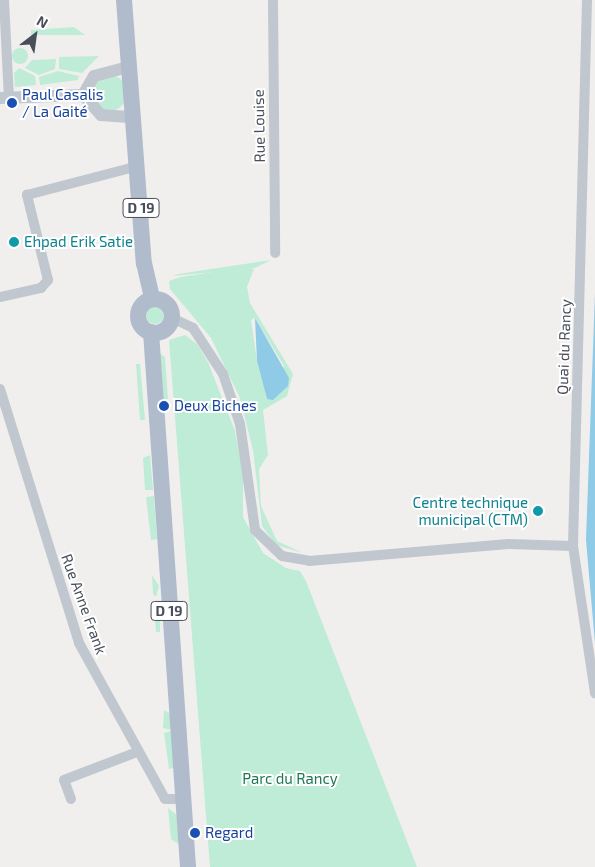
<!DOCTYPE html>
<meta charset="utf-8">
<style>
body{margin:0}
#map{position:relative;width:595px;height:867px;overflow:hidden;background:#f1efee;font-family:"Exo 2",sans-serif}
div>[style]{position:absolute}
.green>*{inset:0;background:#bfecd6}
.round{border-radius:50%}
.water>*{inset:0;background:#8fcae6}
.minor>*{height:10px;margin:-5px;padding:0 5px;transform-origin:5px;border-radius:5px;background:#c0c7cf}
.tertiary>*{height:12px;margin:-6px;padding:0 6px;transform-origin:6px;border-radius:6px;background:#c0c7cf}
.primary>*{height:16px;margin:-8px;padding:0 8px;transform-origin:8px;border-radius:8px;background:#b0bbcc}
.primary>.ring{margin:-8px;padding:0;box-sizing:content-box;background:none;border:16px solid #b0bbcc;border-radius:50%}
.dots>*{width:14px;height:14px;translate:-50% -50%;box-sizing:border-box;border:2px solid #fff;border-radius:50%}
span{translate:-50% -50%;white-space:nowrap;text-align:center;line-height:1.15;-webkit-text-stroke:4px #fff;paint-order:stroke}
.shield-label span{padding:1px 4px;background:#fff;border:1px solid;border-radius:4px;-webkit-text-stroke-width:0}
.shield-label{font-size:14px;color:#484f5b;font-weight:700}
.transit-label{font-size:15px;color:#164399}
.left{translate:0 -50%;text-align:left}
.street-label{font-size:15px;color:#484f5b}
.culture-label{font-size:15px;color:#0d838f}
.right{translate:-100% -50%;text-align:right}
.park-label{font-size:15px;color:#1d7755}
.north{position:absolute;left:10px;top:10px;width:50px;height:50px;-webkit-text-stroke:4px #fff;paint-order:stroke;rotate:30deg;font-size:14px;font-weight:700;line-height:20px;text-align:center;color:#484f5b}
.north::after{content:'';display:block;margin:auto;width:18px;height:22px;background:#484f5b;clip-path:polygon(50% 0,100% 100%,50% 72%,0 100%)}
</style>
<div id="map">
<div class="green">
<i style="clip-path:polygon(74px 27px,85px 35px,31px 35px,31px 30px)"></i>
<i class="round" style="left:12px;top:48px;width:16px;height:16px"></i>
<i style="clip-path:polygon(99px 56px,82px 73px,59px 69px,59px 57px)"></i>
<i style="clip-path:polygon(56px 59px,55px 69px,39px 75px,25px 68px,32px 60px)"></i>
<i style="clip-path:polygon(19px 68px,35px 76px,36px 85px,15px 87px,14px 73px)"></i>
<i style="clip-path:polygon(58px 71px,79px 76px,78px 80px,40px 85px,39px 77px)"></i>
<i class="round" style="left:91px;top:75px;width:36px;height:36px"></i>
<i style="clip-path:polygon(271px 260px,255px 268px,173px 276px,178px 274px)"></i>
<i style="clip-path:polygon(evenodd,244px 267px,254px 269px,247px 287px,250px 303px,293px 374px,287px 396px,263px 410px,268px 455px,259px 469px,261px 506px,277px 541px,303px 553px,276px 545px,262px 526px,253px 450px,240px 398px,211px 338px,170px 289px,169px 281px,181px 277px,244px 267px,255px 318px,284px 366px,267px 399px,257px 361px,251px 320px,255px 318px)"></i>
<i class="round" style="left:146px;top:306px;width:18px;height:18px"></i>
<i style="clip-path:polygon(185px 335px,197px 344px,208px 362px,235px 431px,243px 474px,243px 517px,263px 553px,286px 568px,300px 571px,306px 581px,417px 867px,210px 867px,169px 340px)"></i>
<i style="clip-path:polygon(159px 353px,165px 357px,168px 399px,163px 399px)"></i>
<i style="clip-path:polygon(136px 364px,140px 364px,145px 420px,140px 420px)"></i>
<i style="clip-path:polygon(150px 455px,153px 490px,145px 490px,143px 458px)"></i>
<i style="clip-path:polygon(154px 496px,157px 539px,151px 540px,146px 497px)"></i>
<i style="clip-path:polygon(152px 575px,159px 586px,156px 597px,153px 594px)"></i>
<i style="clip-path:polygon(160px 603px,160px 632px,156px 632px,154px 606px)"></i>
<i style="clip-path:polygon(164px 710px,171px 714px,171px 730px,163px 728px)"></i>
<i style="clip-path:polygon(171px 731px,174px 768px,169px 769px,164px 733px)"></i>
<i style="clip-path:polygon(168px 808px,177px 815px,180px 845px,171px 839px)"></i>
</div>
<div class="water">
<i style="clip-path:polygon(595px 293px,595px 643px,586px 540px)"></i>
<i style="clip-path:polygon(255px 318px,289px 378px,288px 386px,273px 400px,267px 399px,257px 361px)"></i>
</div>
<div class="minor">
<i style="left:4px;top:0;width:98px;rotate:87.1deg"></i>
<i style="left:273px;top:0;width:253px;rotate:89.5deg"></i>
<i style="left:587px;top:0;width:546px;rotate:91.47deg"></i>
<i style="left:573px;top:546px;width:149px;rotate:81.5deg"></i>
<i style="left:0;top:297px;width:42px;rotate:-12.4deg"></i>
<i style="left:41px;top:288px;width:11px;rotate:-49deg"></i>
<i style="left:48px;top:280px;width:88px;rotate:-103.9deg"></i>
<i style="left:27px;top:195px;width:115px;rotate:-14.6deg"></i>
<i style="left:172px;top:318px;width:23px;rotate:25deg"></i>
<i style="left:193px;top:328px;width:55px;rotate:56.9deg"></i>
<i style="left:223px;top:374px;width:53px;rotate:71.2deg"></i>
<i style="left:240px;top:424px;width:107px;rotate:81.9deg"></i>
<i style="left:255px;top:530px;width:37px;rotate:44deg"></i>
<i style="left:282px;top:556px;width:27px;rotate:10deg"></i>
<i style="left:309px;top:561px;width:200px;rotate:-4.9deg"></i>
<i style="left:508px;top:544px;width:65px;rotate:1.8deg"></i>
<i style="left:0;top:389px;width:266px;rotate:72.7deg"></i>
<i style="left:79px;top:643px;width:178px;rotate:61.1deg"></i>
<i style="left:165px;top:799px;width:18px"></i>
<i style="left:71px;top:799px;width:20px;rotate:-110deg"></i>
<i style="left:64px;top:780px;width:78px;rotate:-21deg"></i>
</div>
<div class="tertiary">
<i style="left:128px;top:67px;width:35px;rotate:165deg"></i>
<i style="left:94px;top:76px;width:22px;rotate:120deg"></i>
<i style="left:83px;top:95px;width:27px;rotate:48deg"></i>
<i style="left:101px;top:115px;width:31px;rotate:4deg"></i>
<i style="left:0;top:98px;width:83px;rotate:-2.1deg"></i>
</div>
<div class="primary">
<i style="left:124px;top:0;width:264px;rotate:85.7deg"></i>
<i style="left:144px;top:263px;width:37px;rotate:77deg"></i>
<i class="ring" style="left:138px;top:299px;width:18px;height:18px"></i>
<i style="left:151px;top:332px;width:536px;rotate:86.04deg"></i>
</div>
<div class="dots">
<i style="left:12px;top:103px;background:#1a4fb4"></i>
<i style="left:14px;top:242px;background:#0f9aa8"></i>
<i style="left:164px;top:406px;background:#1a4fb4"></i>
<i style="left:538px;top:511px;background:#0f9aa8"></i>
<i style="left:195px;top:833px;background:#1a4fb4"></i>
</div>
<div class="shield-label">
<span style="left:141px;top:208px">D 19</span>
<span style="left:169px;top:611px">D 19</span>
</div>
<div class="transit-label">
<span class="left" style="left:22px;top:103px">Paul Casalis<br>/ La Gaité</span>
<span class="left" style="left:174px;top:406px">Deux Biches</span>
<span class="left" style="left:205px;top:833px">Regard</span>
</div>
<div class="street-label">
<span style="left:259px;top:126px;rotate:-91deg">Rue Louise</span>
<span style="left:564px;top:347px;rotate:-88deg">Quai du Rancy</span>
<span style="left:84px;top:604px;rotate:70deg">Rue Anne Frank</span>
</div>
<div class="culture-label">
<span class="left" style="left:24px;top:242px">Ehpad Erik Satie</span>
<span class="right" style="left:528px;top:511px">Centre technique<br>municipal (CTM)</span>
</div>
<div class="park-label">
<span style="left:290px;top:779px">Parc du Rancy</span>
</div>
<div class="north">N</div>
</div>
